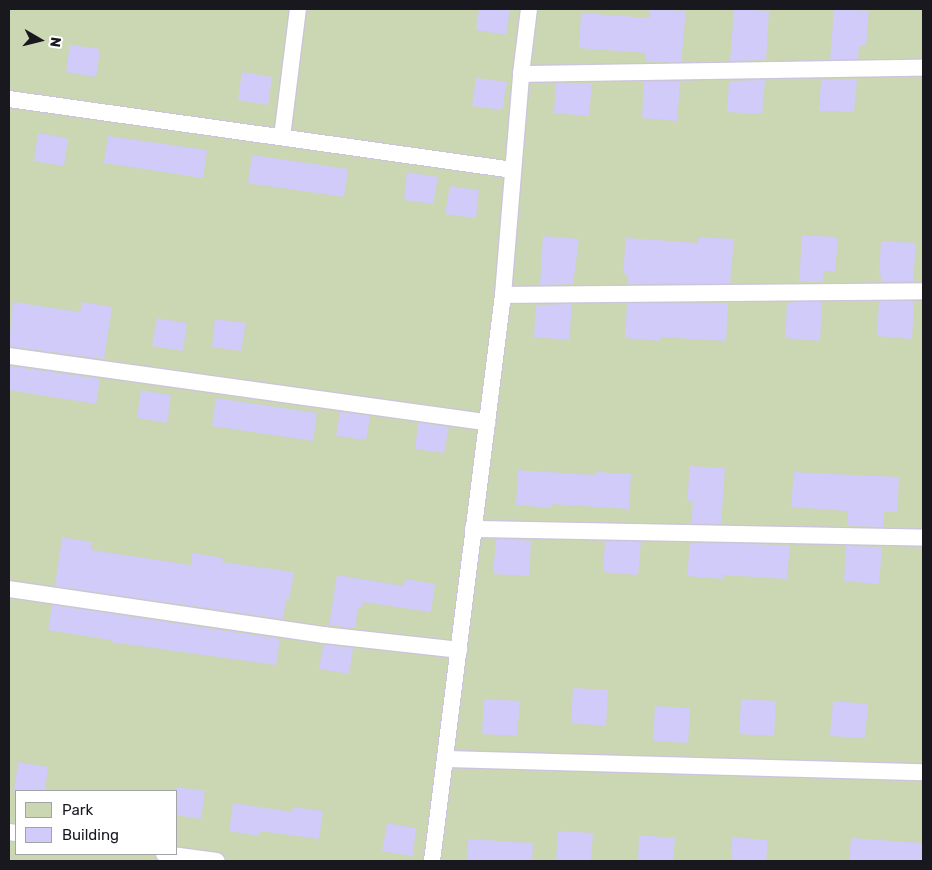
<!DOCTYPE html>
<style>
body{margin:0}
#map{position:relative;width:932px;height:870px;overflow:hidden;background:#faf9fe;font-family:Rubik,sans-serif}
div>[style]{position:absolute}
.green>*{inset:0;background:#cbd6b2}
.building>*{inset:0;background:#d0cbf9}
.roads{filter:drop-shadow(1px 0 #cbc4db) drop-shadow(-1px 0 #cbc4db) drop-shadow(0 1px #cbc4db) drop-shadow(0 -1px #cbc4db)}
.lane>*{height:16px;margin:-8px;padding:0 8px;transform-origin:8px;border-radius:8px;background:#fff}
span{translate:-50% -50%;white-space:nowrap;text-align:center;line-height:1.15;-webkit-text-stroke:4px #fff;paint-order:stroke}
.frame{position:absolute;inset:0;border:10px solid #1a181f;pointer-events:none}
.legend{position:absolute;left:15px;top:790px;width:162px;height:65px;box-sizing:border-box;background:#fff;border:1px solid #a3a3a5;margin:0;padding:6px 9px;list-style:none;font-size:15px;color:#1a181f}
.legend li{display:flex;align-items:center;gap:10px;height:25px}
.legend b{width:25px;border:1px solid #a3a3a5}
.north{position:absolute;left:15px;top:15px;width:50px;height:50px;-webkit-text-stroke:4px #fff;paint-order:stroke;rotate:98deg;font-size:14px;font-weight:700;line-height:20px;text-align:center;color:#1a181f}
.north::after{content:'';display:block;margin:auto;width:18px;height:22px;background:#1a181f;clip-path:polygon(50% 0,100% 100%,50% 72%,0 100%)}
</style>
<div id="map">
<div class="green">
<i style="clip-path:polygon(evenodd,9px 9px,923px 9px,923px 861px,9px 861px,9px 9px,16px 791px,176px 791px,176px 854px,16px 854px,16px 791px)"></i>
</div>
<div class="building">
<i style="clip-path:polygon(479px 9px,510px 9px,506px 35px,476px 30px)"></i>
<i style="clip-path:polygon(650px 9px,686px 11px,681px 62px,646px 62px,646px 53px,579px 48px,581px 13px,650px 18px)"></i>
<i style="clip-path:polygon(734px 9px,769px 11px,766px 60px,730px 61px)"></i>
<i style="clip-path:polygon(834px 9px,869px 11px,866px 46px,859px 46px,858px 59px,830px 59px)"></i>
<i style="clip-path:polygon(70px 45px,100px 49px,96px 77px,66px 72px)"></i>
<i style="clip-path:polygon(242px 72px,272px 77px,268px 105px,238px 100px)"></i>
<i style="clip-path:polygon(476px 78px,507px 82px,502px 110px,472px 106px)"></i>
<i style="clip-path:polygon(857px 79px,854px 112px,819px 111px,821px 80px)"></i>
<i style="clip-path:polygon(765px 80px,762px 114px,727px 112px,729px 81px)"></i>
<i style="clip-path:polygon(644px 82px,680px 82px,677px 121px,642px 118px)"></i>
<i style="clip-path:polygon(556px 83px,592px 83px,589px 116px,554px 113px)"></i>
<i style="clip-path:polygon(38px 133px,68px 138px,64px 166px,34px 161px)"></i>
<i style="clip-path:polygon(108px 136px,207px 150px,203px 178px,104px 163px)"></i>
<i style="clip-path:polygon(252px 155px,348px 169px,344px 197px,248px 183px)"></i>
<i style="clip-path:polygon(407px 172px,438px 177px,433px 204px,404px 200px)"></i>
<i style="clip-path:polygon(450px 186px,479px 190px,476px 218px,445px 214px)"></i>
<i style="clip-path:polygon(802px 235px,838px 237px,835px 272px,824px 271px,823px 282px,799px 282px)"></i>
<i style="clip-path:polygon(543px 236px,579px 239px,573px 284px,540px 285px)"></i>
<i style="clip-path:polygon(698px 237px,734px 239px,730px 283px,628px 284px,628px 274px,623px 273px,626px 238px,698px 243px)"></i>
<i style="clip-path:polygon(881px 241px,916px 243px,913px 281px,881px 281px,881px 276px,879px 276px)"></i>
<i style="clip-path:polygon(879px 301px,912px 301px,914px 303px,912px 339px,877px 336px)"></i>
<i style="clip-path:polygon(13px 302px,80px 312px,82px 302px,112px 307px,104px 359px,9px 346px)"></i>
<i style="clip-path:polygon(798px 302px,822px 302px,820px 341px,785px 338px,787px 303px)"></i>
<i style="clip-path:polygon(728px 303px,726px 341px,660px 337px,660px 341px,625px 338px,627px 304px)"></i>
<i style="clip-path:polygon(572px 304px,569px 340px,534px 337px,536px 305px)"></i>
<i style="clip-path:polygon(157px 318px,187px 323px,183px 351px,152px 346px)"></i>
<i style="clip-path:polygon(215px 319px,246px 323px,241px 351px,212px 347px)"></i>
<i style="clip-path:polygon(9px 366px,100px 379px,96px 404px,9px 390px)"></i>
<i style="clip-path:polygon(141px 390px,171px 395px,167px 423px,137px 418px)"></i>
<i style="clip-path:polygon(216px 398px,317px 413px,313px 441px,212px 426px)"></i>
<i style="clip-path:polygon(340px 412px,370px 416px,366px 440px,336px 436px)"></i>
<i style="clip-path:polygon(418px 423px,449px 427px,444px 453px,415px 449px)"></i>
<i style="clip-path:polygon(690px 466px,725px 468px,721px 524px,691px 523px,693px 501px,687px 501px)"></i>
<i style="clip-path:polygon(518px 470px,596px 475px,596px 472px,631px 474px,629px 509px,551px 504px,551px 508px,516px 505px)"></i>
<i style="clip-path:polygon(794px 472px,899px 477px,897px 512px,884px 511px,883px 527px,847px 526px,848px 511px,791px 507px)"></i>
<i style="clip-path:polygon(62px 537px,92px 542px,91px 550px,191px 565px,192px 553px,223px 558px,222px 562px,294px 572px,289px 600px,286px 600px,283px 619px,55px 586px)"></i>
<i style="clip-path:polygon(496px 539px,531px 541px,529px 576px,493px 574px)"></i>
<i style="clip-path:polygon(605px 542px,641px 542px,638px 575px,603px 572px)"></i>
<i style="clip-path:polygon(690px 543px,790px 545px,787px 579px,723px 575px,723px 579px,687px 576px)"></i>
<i style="clip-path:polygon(846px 546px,882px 547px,879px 584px,844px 581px)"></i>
<i style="clip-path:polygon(337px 575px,404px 586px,405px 579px,435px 584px,431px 612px,363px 602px,362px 608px,358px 607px,355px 628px,329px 625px)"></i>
<i style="clip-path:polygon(52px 605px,280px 639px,276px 665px,111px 642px,111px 640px,48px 630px)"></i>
<i style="clip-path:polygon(323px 645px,353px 648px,349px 674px,319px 669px)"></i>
<i style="clip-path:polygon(573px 688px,608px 690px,606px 726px,571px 723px)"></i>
<i style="clip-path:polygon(484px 699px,520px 701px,517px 736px,482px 734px)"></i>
<i style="clip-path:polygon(741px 699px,776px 701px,774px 736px,739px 734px)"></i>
<i style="clip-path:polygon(833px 701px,868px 704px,865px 738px,830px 736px)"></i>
<i style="clip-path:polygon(655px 706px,690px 708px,688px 743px,653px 741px)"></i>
<i style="clip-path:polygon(18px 762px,48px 767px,45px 791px,14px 791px)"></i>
<i style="clip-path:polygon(176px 787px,205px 791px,201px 819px,176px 815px)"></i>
<i style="clip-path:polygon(233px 803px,292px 812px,293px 807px,323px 811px,319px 839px,260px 831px,259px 836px,229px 831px)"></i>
<i style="clip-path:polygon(387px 823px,416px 828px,413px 856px,382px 851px)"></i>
<i style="clip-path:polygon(558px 831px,593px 833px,591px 861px,556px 861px)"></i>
<i style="clip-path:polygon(639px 835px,675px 838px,673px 861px,638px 861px)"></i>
<i style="clip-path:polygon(732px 837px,768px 840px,766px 861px,731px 861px)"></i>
<i style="clip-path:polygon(851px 838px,922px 843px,922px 861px,849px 861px)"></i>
<i style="clip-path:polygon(468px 839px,533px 843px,532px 861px,467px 861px)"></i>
</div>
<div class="roads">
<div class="lane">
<i style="left:521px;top:74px;width:402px;rotate:-0.9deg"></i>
<i style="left:9px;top:99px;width:509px;rotate:8.02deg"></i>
<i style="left:282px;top:137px;width:129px;rotate:-82.9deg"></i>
<i style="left:503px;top:295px;width:420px;rotate:-0.5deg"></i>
<i style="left:9px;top:356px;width:483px;rotate:7.9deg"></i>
<i style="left:473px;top:529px;width:450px;rotate:1.1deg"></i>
<i style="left:9px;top:589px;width:318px;rotate:8.3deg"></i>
<i style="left:324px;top:635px;width:136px;rotate:6.3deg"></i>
<i style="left:446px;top:759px;width:477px;rotate:1.6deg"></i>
<i style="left:9px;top:832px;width:7px;rotate:8deg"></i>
<i style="left:164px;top:854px;width:53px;rotate:7.5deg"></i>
<i style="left:432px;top:861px;width:570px;rotate:-82.85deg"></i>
<i style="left:503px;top:295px;width:222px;rotate:-85.3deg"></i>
<i style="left:521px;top:74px;width:65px;rotate:-83deg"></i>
</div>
</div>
<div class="frame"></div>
<ul class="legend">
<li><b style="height:14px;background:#cbd6b2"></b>Park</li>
<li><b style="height:14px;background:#d0cbf9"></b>Building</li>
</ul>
<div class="north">N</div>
</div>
